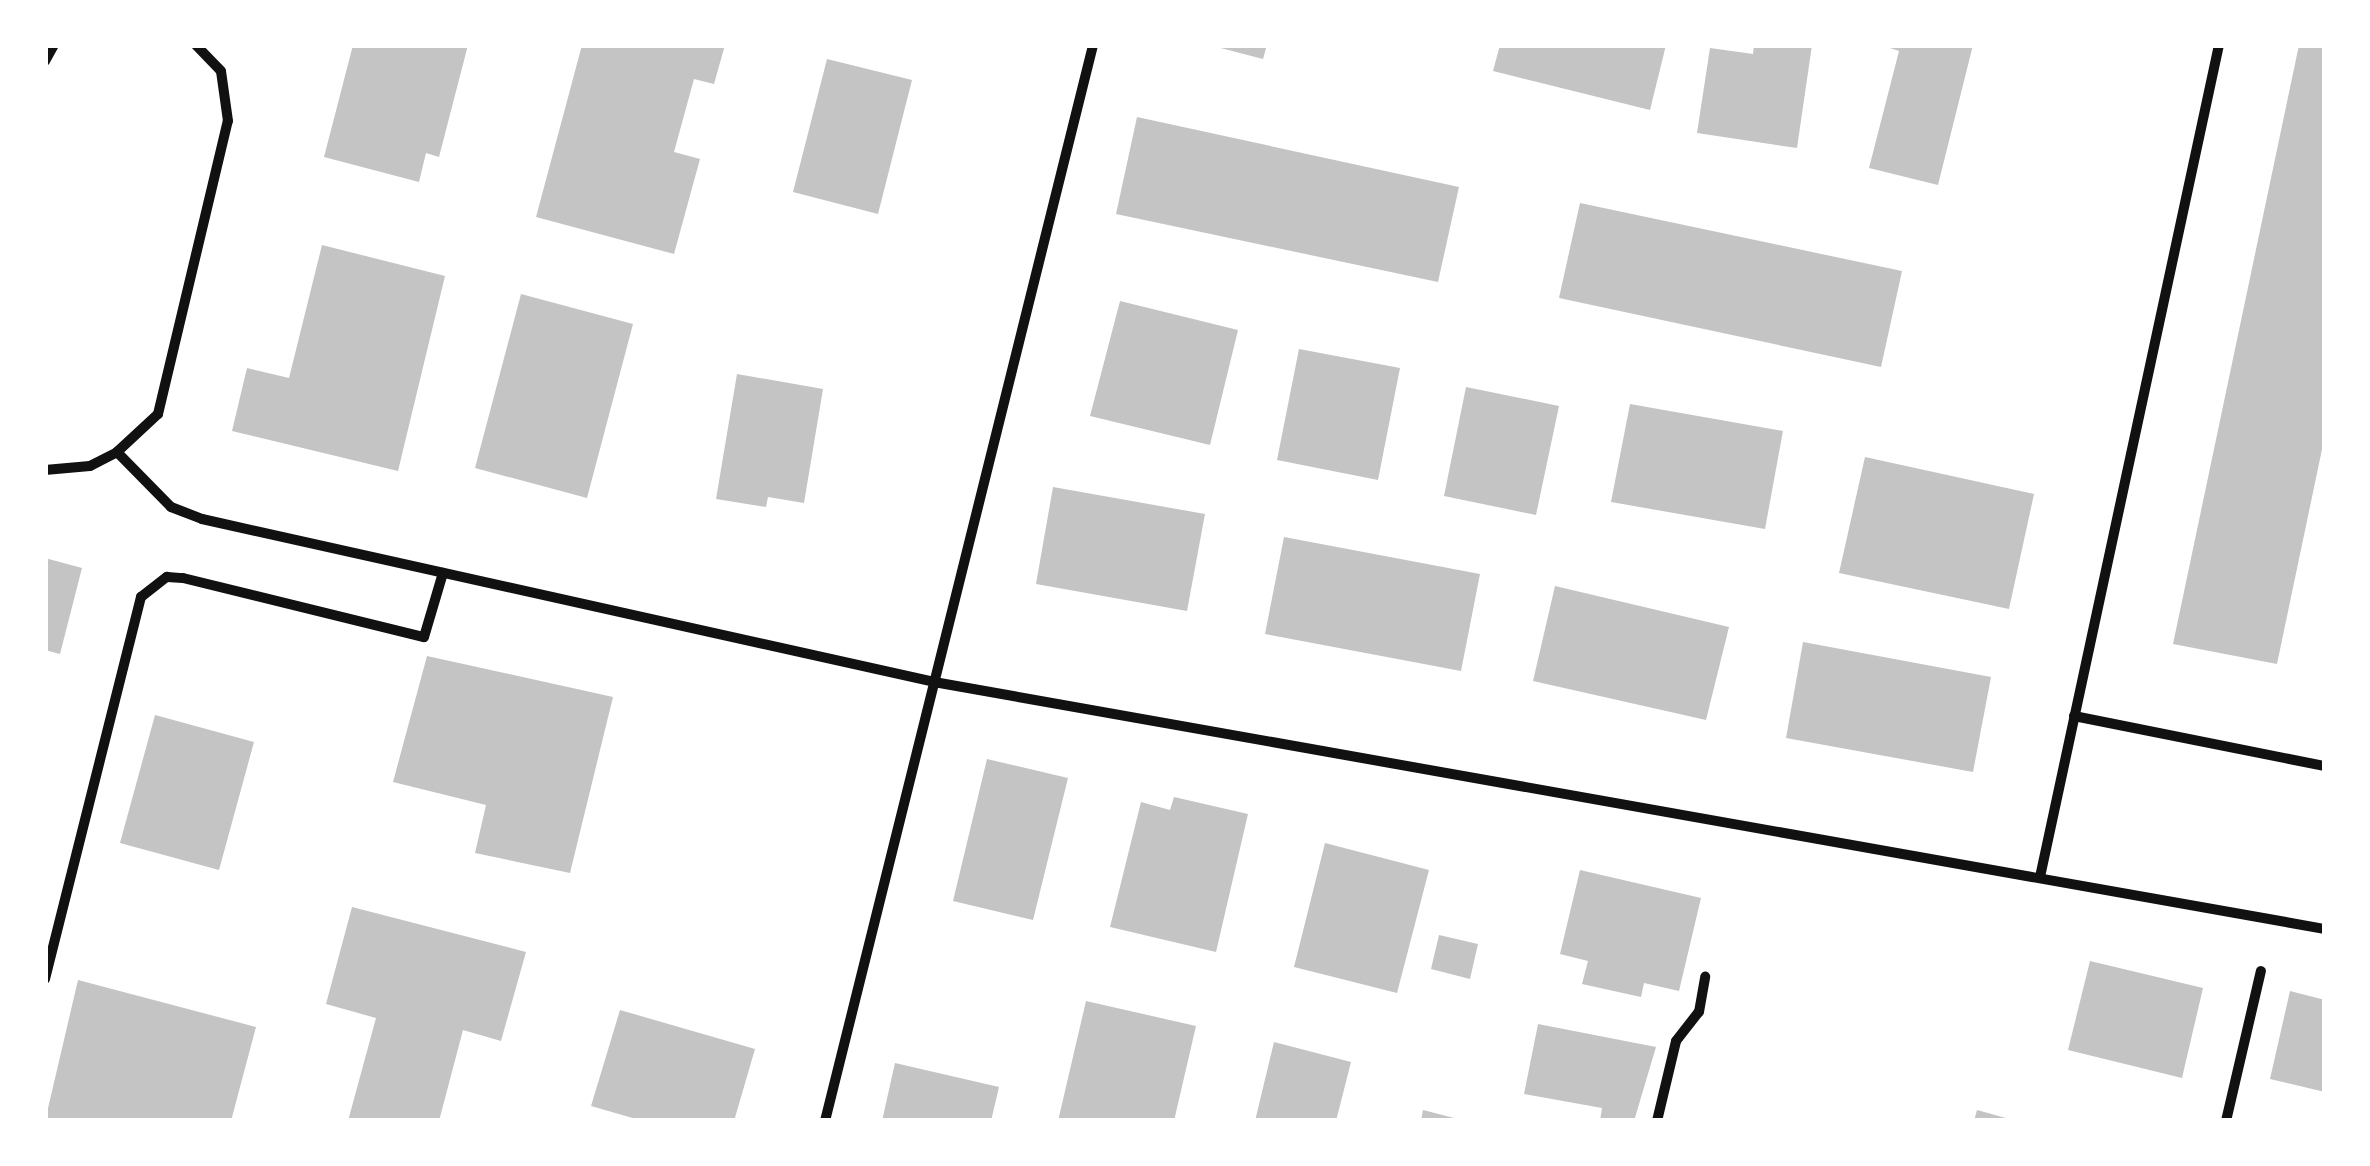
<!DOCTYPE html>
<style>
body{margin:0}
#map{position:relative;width:2370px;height:1166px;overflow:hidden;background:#fff;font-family:"Asap Condensed",sans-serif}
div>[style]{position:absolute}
.building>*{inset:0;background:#c4c4c4}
.minor>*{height:10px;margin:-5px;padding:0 5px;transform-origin:5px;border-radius:5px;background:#111}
span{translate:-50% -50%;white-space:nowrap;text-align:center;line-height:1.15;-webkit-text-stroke:9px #fff;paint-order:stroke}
.frame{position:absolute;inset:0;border:48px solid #fff;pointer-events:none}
</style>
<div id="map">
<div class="building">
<i style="clip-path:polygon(353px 45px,468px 45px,439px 157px,426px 153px,419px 182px,324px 157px)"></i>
<i style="clip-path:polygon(582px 45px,725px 45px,714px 84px,694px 79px,674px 152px,700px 159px,674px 254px,536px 217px)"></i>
<i style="clip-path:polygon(1209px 45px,1267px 45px,1263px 59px)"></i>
<i style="clip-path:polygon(1500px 45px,1666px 45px,1650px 110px,1493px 71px)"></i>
<i style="clip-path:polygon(1754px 45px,1812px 45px,1797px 148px,1697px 133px,1710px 48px,1753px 54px)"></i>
<i style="clip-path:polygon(1973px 45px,1938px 185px,1869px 168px,1899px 51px,1881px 45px)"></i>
<i style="clip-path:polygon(2299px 45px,2325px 45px,2325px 435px,2277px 664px,2173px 644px)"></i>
<i style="clip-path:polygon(827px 59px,912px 80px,878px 214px,793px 192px)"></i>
<i style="clip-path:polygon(1137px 117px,1459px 187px,1438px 282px,1116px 214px)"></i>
<i style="clip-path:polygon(1580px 203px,1902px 271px,1881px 367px,1559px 298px)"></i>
<i style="clip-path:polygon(322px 245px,445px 276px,398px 471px,232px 431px,247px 368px,289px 378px)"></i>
<i style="clip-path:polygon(521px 294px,633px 324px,587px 498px,475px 468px)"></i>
<i style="clip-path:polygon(1120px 301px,1238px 330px,1210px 445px,1090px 416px)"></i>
<i style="clip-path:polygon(1299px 349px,1400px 368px,1378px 480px,1277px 460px)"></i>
<i style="clip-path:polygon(737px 374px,823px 389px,804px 503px,768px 497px,766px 507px,716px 499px)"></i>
<i style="clip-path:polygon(1466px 387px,1559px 406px,1536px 515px,1444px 496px)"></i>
<i style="clip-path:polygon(1630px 404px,1783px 431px,1765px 529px,1611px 502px)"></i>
<i style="clip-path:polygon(1865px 457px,2034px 494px,2009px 609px,1839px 573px)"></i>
<i style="clip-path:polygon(1053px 487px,1205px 514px,1187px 611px,1036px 584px)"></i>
<i style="clip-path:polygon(1284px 537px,1480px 574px,1461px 671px,1265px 634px)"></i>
<i style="clip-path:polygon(45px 558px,82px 568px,60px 654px,45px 650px)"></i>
<i style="clip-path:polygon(1555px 586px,1729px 627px,1706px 720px,1533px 681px)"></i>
<i style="clip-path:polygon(1803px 642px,1991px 677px,1973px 772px,1786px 738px)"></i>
<i style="clip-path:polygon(427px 656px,613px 697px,570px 873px,475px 853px,486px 805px,393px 782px)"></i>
<i style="clip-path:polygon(155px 715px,254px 742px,219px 870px,120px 843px)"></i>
<i style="clip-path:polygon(987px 759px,1068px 778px,1033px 920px,953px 901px)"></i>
<i style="clip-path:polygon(1174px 797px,1248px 814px,1216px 952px,1110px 927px,1141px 802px,1170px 810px)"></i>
<i style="clip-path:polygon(1325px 843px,1429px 870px,1397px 993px,1294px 967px)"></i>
<i style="clip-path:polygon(1580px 870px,1701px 898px,1679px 991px,1644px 983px,1641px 997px,1582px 984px,1588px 961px,1560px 954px)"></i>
<i style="clip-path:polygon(352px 907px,526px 952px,501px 1041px,463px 1030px,439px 1121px,348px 1121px,376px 1018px,326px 1004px)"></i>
<i style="clip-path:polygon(1439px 935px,1478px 944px,1470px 979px,1431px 969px)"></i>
<i style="clip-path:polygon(2090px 961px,2203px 988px,2182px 1078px,2068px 1050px)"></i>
<i style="clip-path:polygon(78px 980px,256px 1027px,231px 1121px,45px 1121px)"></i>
<i style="clip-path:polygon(2290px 991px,2325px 1000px,2325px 1092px,2270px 1079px)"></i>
<i style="clip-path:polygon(1086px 1001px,1196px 1026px,1174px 1121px,1058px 1121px)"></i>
<i style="clip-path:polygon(620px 1010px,755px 1049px,734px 1121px,643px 1121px,591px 1106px)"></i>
<i style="clip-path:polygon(1538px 1024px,1656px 1047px,1634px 1121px,1600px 1121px,1602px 1108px,1524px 1094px)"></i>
<i style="clip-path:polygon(1274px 1042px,1351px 1062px,1336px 1121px,1255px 1121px)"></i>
<i style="clip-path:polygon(895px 1063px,999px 1087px,991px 1121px,882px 1121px)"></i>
<i style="clip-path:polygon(1423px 1110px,1462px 1120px,1462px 1121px,1421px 1121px)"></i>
<i style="clip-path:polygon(1977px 1110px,2013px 1120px,2013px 1121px,1974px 1121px)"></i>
</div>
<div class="minor">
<i style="left:45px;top:61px;width:18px;rotate:-61deg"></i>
<i style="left:117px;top:452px;width:77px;rotate:45.5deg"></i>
<i style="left:171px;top:507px;width:33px;rotate:21deg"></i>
<i style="left:202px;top:519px;width:750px;rotate:12.55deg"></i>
<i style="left:934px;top:682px;width:1413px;rotate:10.07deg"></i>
<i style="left:45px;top:470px;width:45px;rotate:-5.1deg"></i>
<i style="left:90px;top:466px;width:30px;rotate:-27deg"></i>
<i style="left:117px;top:452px;width:56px;rotate:-42.8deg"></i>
<i style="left:158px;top:414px;width:301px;rotate:-76.6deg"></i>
<i style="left:228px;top:121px;width:50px;rotate:-98deg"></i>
<i style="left:221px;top:71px;width:36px;rotate:-134deg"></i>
<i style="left:2074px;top:716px;width:256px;rotate:11.3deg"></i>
<i style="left:2040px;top:877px;width:851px;rotate:-77.86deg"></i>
<i style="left:45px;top:979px;width:394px;rotate:-75.9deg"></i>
<i style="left:141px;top:597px;width:33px;rotate:-38deg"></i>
<i style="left:167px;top:577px;width:16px;rotate:4deg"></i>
<i style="left:183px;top:578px;width:248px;rotate:13.8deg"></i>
<i style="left:424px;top:637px;width:67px;rotate:-73.5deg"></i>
<i style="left:825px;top:1121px;width:1109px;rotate:-76.01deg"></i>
<i style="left:1657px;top:1121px;width:82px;rotate:-76.6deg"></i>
<i style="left:1676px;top:1041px;width:37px;rotate:-52deg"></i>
<i style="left:1699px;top:1012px;width:36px;rotate:-80deg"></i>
<i style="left:2226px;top:1121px;width:154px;rotate:-76.9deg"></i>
</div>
<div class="frame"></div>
</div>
